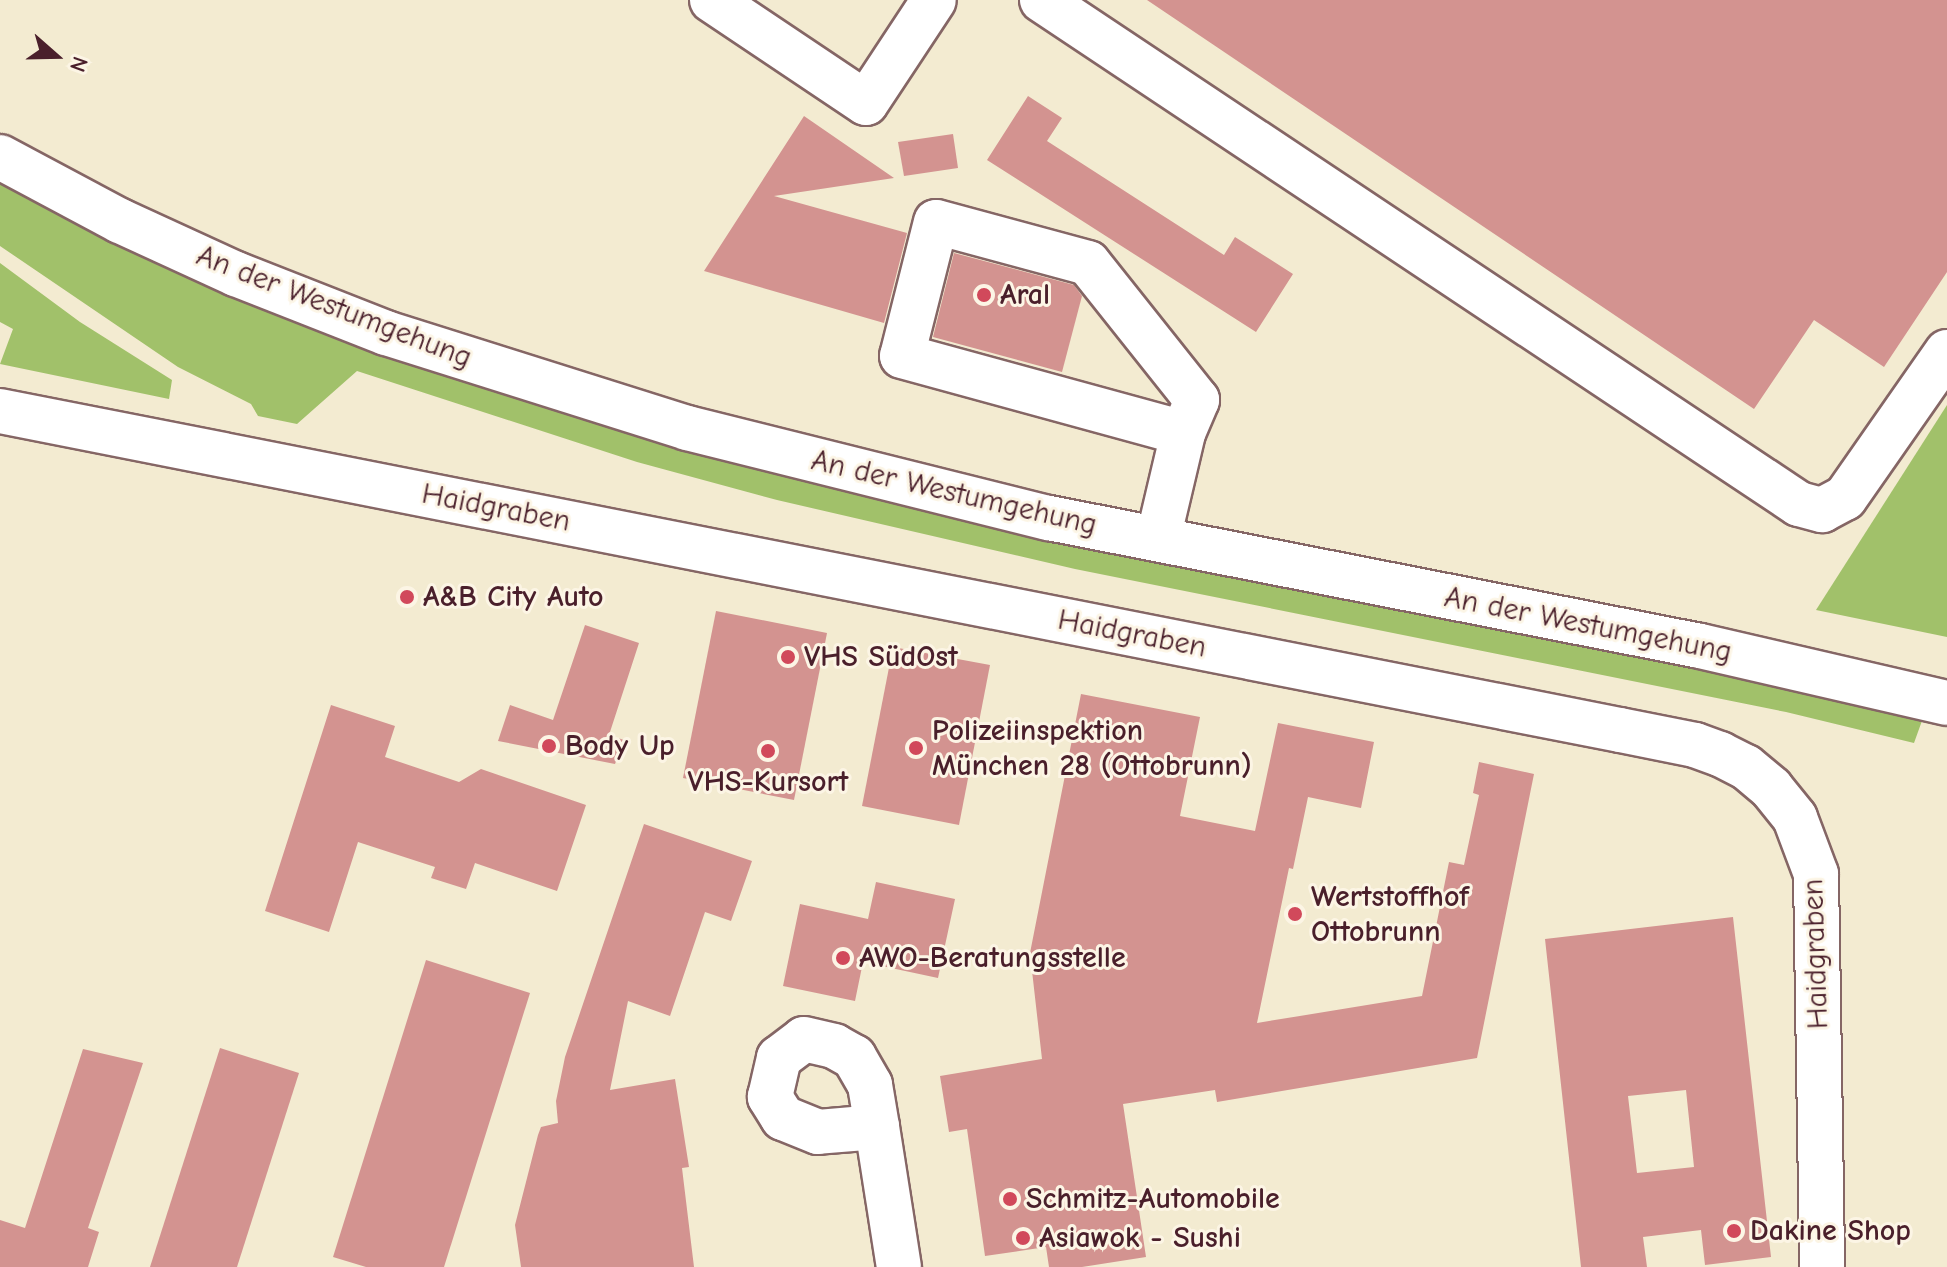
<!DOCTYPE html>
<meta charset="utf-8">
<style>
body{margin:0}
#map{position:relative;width:1947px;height:1267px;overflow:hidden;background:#f3ebd1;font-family:"Comic Neue",sans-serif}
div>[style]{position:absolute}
.green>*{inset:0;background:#a1c16a}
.building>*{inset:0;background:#d39390}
.roads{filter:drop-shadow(2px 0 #856665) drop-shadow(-2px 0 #856665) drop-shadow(0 2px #856665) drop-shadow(0 -2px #856665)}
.minor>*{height:44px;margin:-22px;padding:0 22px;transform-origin:22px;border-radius:22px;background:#fff}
.major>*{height:44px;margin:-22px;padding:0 22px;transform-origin:22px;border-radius:22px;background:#fff}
.dots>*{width:22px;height:22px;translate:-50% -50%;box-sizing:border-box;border:4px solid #fcf5e5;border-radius:50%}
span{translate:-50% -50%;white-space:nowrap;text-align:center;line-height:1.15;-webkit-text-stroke:6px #fcf5e5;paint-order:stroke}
.poi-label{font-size:30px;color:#4a1f2b;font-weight:700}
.left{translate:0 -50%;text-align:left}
.street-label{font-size:30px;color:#4a1f2b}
.north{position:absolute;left:16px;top:16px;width:80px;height:80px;-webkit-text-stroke:6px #fcf5e5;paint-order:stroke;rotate:110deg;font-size:22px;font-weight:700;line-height:32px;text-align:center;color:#4a1f2b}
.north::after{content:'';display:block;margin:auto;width:28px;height:36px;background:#4a1f2b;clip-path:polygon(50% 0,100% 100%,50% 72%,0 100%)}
</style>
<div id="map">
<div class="green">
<i style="clip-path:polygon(0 184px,113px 241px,1081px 545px,1793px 687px,1923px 718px,1914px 743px,1786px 712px,1075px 569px,777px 500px,637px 462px,357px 371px,297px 424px,258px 416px,251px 404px,178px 367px,0 246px)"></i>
<i style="clip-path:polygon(0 263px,80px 322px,172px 380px,169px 399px,0 364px,13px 329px,0 322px)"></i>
<i style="clip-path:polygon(1947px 405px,1947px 637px,1816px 610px)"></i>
</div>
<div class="building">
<i style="clip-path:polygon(1147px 0,1947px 0,1947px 272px,1884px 367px,1814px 320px,1754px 409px)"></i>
<i style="clip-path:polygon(1028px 96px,1062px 118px,1047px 141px,1224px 255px,1235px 237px,1293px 274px,1256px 332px,987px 160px)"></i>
<i style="clip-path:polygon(804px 116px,894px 178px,774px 196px,907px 233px,884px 323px,704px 271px)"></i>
<i style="clip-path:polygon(953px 134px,958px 168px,904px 176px,898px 142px)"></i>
<i style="clip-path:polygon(954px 253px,1074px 285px,1082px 296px,1062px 372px,933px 337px)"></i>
<i style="clip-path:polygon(716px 611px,827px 633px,794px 800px,683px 778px)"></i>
<i style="clip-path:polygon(585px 625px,639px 643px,609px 735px,624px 740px,615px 764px,498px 741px,510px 705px,553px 720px)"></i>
<i style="clip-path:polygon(893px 647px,990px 665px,959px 825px,862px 806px)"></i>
<i style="clip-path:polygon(1081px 694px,1200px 717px,1180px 816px,1255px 831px,1278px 723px,1374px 742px,1361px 808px,1308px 797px,1293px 869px,1289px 868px,1257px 1023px,1422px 996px,1449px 862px,1464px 865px,1479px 795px,1473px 793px,1479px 762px,1534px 774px,1477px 1058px,1217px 1102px,1215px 1090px,1123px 1104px,1146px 1257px,1082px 1267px,1049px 1267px,1046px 1247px,985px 1256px,967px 1129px,949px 1132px,940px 1076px,1042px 1059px,1030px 953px)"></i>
<i style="clip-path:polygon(331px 705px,395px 726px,385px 757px,459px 782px,481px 769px,586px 805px,557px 891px,475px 863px,466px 889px,431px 878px,435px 867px,358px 842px,329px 932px,265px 911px)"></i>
<i style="clip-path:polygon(644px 824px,752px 861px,731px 921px,705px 912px,670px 1016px,628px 1001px,610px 1090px,675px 1079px,689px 1167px,682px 1168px,694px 1267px,521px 1267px,515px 1225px,538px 1135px,541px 1127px,558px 1123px,556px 1101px,565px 1057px)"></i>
<i style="clip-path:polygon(876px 882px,955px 899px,938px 978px,863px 962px,855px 1001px,783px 986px,800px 904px,868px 919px)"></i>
<i style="clip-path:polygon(evenodd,1733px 917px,1771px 1257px,1705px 1265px,1701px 1230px,1643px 1237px,1647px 1267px,1581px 1267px,1545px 939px,1733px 917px,1686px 1090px,1694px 1167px,1637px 1173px,1628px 1096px,1686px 1090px)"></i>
<i style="clip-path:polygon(426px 960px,530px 993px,444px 1267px,366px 1267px,333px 1257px)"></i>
<i style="clip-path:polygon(220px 1048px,299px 1073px,237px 1267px,150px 1267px)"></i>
<i style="clip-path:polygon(83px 1049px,143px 1063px,88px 1228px,99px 1232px,88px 1267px,0 1267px,0 1220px,25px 1228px)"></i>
</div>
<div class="roads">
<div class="minor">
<i style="left:712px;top:0;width:185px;rotate:33.8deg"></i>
<i style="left:866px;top:103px;width:123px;rotate:-56.6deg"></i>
<i style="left:1042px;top:0;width:909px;rotate:33.66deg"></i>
<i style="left:1799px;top:504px;width:24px;rotate:15deg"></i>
<i style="left:1822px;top:510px;width:26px;rotate:-28deg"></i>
<i style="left:1845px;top:498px;width:178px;rotate:-55.1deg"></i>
<i style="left:0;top:411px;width:1651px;rotate:11.14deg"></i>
<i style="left:1620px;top:730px;width:76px;rotate:11.3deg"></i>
<i style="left:1695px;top:745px;width:27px;rotate:20deg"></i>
<i style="left:1720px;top:754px;width:29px;rotate:27deg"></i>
<i style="left:1746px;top:767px;width:33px;rotate:40deg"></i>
<i style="left:1771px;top:788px;width:38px;rotate:51deg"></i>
<i style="left:1795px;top:818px;width:60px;rotate:69.4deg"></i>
<i style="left:1816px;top:874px;width:393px;rotate:89.1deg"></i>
<i style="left:1158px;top:539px;width:109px;rotate:-76.7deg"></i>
<i style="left:1183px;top:433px;width:36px;rotate:-67deg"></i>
<i style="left:1197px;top:400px;width:175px;rotate:-128.5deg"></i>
<i style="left:1088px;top:263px;width:157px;rotate:-164.9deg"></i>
<i style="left:936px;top:222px;width:138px;rotate:104.2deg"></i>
<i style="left:902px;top:356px;width:291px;rotate:15.3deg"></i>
<i style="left:877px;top:1127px;width:59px;rotate:175.2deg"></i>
<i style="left:818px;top:1132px;width:38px;rotate:-158deg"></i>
<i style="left:783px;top:1118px;width:25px;rotate:-122deg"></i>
<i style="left:770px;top:1097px;width:40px;rotate:-77deg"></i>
<i style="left:779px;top:1058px;width:31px;rotate:-37deg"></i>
<i style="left:804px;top:1039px;width:31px;rotate:13deg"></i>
<i style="left:834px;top:1046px;width:23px;rotate:29deg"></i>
<i style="left:854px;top:1057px;width:32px;rotate:60deg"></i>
<i style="left:870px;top:1085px;width:43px;rotate:80.5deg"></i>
<i style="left:877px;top:1127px;width:142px;rotate:81.1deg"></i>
</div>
<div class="major">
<i style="left:0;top:157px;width:136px;rotate:28.1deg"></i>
<i style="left:120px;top:221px;width:128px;rotate:24.6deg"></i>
<i style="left:236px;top:274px;width:161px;rotate:21.5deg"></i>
<i style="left:386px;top:333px;width:316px;rotate:17.5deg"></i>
<i style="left:687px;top:428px;width:373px;rotate:14deg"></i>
<i style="left:1049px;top:518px;width:663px;rotate:11.12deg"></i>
<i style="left:1700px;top:646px;width:253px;rotate:13deg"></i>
</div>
</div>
<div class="dots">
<i style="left:984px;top:295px;background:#d1495b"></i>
<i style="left:407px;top:597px;background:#d1495b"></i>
<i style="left:788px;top:657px;background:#d1495b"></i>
<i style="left:549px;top:746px;background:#d1495b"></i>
<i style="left:916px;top:748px;background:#d1495b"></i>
<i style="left:768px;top:751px;background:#d1495b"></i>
<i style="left:1295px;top:914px;background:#d1495b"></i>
<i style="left:843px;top:958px;background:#d1495b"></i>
<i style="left:1010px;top:1199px;background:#d1495b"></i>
<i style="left:1734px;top:1231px;background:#d1495b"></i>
<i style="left:1023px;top:1238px;background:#d1495b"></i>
</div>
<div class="poi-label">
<span class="left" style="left:1000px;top:295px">Aral</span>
<span class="left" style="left:423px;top:597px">A&amp;B City Auto</span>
<span class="left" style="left:804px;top:657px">VHS SüdOst</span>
<span class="left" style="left:932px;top:748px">Polizeiinspektion<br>München 28 (Ottobrunn)</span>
<span class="left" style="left:565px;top:746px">Body Up</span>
<span style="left:768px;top:782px">VHS-Kursort</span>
<span class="left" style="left:1311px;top:914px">Wertstoffhof<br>Ottobrunn</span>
<span class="left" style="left:859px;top:958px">AWO-Beratungsstelle</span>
<span class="left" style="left:1026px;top:1199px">Schmitz-Automobile</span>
<span class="left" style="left:1750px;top:1231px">Dakine Shop</span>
<span class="left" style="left:1039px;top:1238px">Asiawok - Sushi</span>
</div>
<div class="street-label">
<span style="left:334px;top:307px;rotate:21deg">An der Westumgehung</span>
<span style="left:954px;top:493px;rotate:13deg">An der Westumgehung</span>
<span style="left:496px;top:508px;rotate:11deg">Haidgraben</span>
<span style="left:1588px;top:625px;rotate:11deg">An der Westumgehung</span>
<span style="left:1132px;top:634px;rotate:11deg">Haidgraben</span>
<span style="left:1816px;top:954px;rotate:-92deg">Haidgraben</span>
</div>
<div class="north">N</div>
</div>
